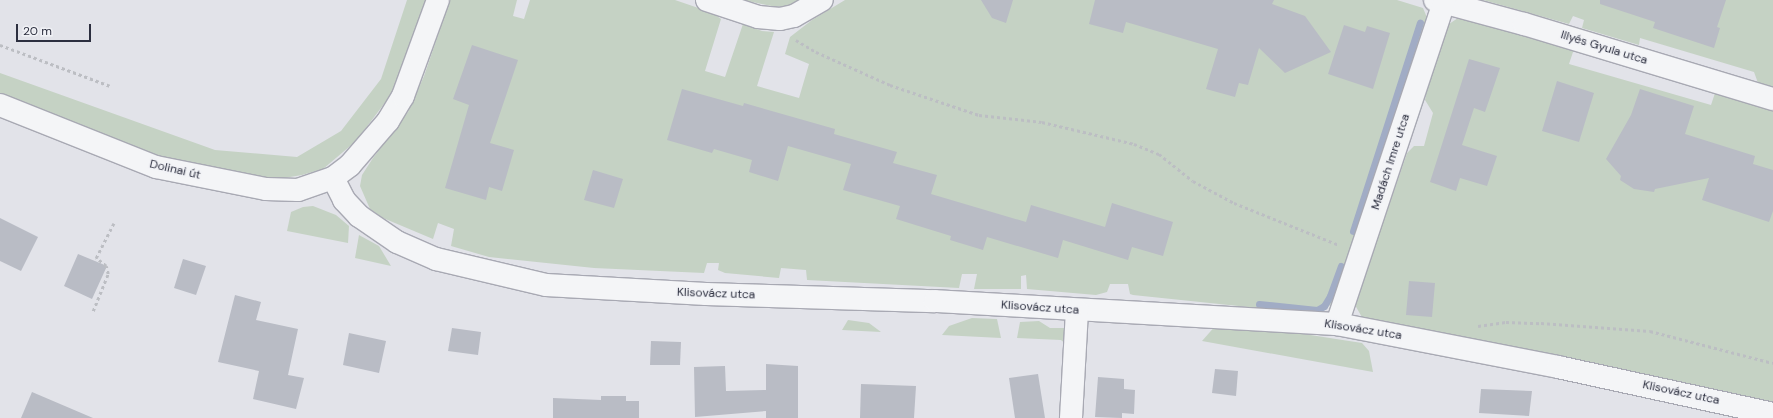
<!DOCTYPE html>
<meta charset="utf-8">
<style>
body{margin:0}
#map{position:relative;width:1773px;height:418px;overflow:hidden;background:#e2e3e9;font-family:"DM Sans",sans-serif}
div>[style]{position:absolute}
.green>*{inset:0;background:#c5d2c4}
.stream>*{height:7px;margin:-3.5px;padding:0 3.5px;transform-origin:3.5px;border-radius:3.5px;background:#a1acc5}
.building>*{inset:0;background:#b9bcc5}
.path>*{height:2.5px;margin-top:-1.25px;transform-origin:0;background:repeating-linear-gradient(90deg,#bcbec3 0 3px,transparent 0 6px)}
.roads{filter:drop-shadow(1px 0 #a8a9b3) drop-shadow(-1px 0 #a8a9b3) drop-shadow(0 1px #a8a9b3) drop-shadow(0 -1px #a8a9b3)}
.minor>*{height:22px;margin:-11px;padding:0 11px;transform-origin:11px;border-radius:11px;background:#f4f5f7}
.tertiary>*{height:22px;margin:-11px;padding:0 11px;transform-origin:11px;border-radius:11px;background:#f4f5f7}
span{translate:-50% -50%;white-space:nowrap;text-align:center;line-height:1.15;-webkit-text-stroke:3px #f1f2f6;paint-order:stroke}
.street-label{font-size:12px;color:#2c2f3f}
.scale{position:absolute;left:16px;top:24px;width:75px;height:18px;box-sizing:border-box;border:2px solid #2c2f3f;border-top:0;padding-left:5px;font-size:12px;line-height:14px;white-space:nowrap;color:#2c2f3f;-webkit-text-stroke:3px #f1f2f6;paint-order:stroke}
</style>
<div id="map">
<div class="green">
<i style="clip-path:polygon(407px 0,426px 0,396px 88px,356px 141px,323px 169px,302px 175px,266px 181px,174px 162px,0 97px,0 73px,215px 150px,297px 157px,341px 131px,381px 79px)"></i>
<i style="clip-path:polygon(450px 0,517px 0,513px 16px,524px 19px,530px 0,675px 0,713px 13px,721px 19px,705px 71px,725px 77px,743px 24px,762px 31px,774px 32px,757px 86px,799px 98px,809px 64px,785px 54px,790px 37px,812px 20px,845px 0,1397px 0,1423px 8px,1428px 20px,1334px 301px,1325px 310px,1305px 313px,1133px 295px,1130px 294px,1128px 284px,1110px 284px,1107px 292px,1096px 295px,1027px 289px,1026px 275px,1021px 276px,1021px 289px,974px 289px,977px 274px,962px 274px,959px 288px,807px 280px,806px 270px,781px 268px,779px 278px,725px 273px,718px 270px,719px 263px,707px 263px,704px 273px,594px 268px,489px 257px,451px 246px,454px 229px,438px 223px,433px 239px,383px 218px,370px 209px,360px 186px,362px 175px,373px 158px,408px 112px,424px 76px)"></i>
<i style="clip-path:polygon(743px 0,799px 0,791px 5px,776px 7px)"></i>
<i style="clip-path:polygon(1483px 0,1773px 0,1773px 88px,1758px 83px,1754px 72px,1640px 38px,1639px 45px,1582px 28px,1584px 20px,1573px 16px,1569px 24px)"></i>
<i style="clip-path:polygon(1458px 18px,1574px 49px,1569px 64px,1711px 105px,1716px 90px,1773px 107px,1773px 406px,1724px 391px,1363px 319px,1355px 305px,1358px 296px,1407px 153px,1414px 146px,1424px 146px,1433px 113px,1425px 100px,1426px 94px,1445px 31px,1449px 24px)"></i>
<i style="clip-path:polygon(313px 206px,336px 215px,349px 226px,348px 243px,287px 231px,291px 212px,303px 207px)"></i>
<i style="clip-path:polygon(359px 235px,379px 246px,391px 266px,355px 258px)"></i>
<i style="clip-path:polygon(972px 318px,997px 319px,1001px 338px,942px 335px,949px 326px)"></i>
<i style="clip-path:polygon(848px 320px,869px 323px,881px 332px,842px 330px)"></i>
<i style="clip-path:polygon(1039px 321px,1050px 328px,1064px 328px,1067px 333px,1068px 346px,1061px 340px,1017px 338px,1020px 322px)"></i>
<i style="clip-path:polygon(1217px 324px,1259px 327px,1362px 343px,1369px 351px,1373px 372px,1202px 341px)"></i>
</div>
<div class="stream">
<i style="left:1353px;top:231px;width:219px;rotate:-72.2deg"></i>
<i style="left:1259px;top:304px;width:58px;rotate:5.9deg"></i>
<i style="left:1317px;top:310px;width:8px;rotate:-30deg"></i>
<i style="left:1324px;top:306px;width:12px;rotate:-59deg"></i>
<i style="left:1330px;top:296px;width:32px;rotate:-70deg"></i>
</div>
<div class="building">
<i style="clip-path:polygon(981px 0,1013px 0,1006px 23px,992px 18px)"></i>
<i style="clip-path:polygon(1095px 0,1274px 0,1272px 4px,1305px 16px,1331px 52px,1285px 73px,1259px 48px,1248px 85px,1239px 83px,1235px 97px,1206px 89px,1218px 49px,1126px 22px,1123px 33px,1089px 24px)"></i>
<i style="clip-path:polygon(1600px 0,1726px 0,1717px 27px,1720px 28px,1714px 48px,1653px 28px,1655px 22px,1600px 4px)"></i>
<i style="clip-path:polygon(1344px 25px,1365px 32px,1367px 26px,1390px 33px,1373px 89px,1328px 74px)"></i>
<i style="clip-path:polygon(472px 45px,518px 60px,490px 143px,514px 150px,502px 191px,489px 187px,486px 200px,445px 188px,469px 105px,453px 99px)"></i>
<i style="clip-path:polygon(1469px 59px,1500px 68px,1485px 112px,1474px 108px,1462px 145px,1497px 156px,1487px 186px,1460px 178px,1456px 191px,1430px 182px)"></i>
<i style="clip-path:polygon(1557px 81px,1594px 93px,1579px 142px,1542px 131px)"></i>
<i style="clip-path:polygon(682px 89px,743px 106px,744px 103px,835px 129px,834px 134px,897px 152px,893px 163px,937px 175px,931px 194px,1026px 222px,1031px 205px,1105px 227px,1112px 203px,1173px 222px,1163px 256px,1132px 247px,1128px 260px,1063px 240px,1058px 258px,987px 237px,983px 250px,950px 240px,951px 236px,896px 219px,900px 206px,843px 190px,851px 164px,788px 146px,778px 181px,749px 172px,752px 160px,714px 149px,712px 153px,667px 140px)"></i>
<i style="clip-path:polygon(1640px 89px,1694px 106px,1685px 134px,1755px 156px,1753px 164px,1773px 170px,1773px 211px,1769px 222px,1702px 200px,1709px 178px,1655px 189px,1654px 192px,1634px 189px,1620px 180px,1621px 176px,1606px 159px,1631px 115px)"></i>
<i style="clip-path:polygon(593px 170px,623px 179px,614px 208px,584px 200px)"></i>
<i style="clip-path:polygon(0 218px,38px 237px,21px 271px,0 261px)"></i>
<i style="clip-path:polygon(78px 254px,107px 266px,92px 299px,64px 286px)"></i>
<i style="clip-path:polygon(183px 259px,206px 266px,196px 295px,174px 288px)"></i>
<i style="clip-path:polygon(1409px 281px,1435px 283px,1432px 317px,1406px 315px)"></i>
<i style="clip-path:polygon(235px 295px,261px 302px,256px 320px,298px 329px,288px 375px,304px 378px,296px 409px,253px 399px,259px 371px,218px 362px)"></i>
<i style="clip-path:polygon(452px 328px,481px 332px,478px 355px,448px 351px)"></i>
<i style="clip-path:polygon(349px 333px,386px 341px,379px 373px,343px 365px)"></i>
<i style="clip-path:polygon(651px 341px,681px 342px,680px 365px,650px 365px)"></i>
<i style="clip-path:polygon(766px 364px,798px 366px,798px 418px,766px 418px,766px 411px,695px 417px,694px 367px,725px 366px,726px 391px,766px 390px)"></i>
<i style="clip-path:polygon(1215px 369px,1238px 371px,1236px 396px,1212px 393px)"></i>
<i style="clip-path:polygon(1038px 374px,1045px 418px,1015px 418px,1009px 378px)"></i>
<i style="clip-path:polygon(1098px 377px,1124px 379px,1124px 389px,1135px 390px,1134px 414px,1122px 413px,1122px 418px,1095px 417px)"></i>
<i style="clip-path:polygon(861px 384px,916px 386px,914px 418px,860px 418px)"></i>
<i style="clip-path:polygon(1481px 389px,1532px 391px,1529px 416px,1479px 413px)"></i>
<i style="clip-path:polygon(32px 392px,93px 418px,21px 418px)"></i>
<i style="clip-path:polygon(601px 396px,626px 396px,626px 401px,639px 401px,639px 418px,553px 418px,553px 398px,601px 400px)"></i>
</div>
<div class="path">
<i style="left:796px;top:40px;width:23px;rotate:31deg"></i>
<i style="left:816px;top:52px;width:81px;rotate:24deg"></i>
<i style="left:890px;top:85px;width:94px;rotate:18.6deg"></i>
<i style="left:979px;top:115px;width:63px;rotate:6.3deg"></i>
<i style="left:1042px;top:122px;width:95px;rotate:13.4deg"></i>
<i style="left:1134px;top:144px;width:27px;rotate:22deg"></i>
<i style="left:1159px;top:154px;width:43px;rotate:38.5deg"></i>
<i style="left:1193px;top:181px;width:47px;rotate:28.2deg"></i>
<i style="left:1234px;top:203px;width:113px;rotate:21.8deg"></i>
<i style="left:0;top:45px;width:117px;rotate:20.4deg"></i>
<i style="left:93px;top:311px;width:40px;rotate:-68deg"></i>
<i style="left:108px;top:274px;width:8px;rotate:-104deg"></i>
<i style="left:106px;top:266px;width:13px;rotate:-141deg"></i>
<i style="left:96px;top:258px;width:39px;rotate:-63deg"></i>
<i style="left:1478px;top:326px;width:28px;rotate:-8deg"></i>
<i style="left:1506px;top:322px;width:35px;rotate:2deg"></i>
<i style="left:1541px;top:323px;width:109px;rotate:4.2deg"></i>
<i style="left:1650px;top:331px;width:127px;rotate:14.6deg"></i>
</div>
<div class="roads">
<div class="minor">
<i style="left:707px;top:0;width:54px;rotate:18.4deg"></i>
<i style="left:758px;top:17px;width:22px;rotate:5deg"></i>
<i style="left:780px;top:19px;width:14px;rotate:-12deg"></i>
<i style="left:794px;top:16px;width:32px;rotate:-30deg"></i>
<i style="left:1435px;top:0;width:92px;rotate:15.1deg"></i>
<i style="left:1524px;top:24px;width:260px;rotate:16.8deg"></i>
<i style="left:0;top:105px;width:168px;rotate:21.7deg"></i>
<i style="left:156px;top:167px;width:112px;rotate:11.3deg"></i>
<i style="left:266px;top:189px;width:32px;rotate:2deg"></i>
<i style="left:298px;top:190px;width:37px;rotate:-19deg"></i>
<i style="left:333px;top:178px;width:25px;rotate:63deg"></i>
<i style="left:344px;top:200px;width:22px;rotate:47deg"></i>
<i style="left:359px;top:216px;width:46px;rotate:34.4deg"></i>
<i style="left:397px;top:242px;width:43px;rotate:23.6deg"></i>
<i style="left:436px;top:259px;width:113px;rotate:13.3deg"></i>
<i style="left:546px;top:285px;width:160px;rotate:3.2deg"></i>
<i style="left:706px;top:294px;width:229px;rotate:1.8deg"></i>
<i style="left:935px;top:301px;width:403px;rotate:3.3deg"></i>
<i style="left:1337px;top:324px;width:225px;rotate:11deg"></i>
<i style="left:1558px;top:367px;width:220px;rotate:12.3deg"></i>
<i style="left:1337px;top:324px;width:342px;rotate:-71.6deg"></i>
<i style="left:1071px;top:418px;width:108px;rotate:-86.8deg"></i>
</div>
<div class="tertiary">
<i style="left:333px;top:178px;width:21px;rotate:-37deg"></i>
<i style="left:350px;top:165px;width:58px;rotate:-49.2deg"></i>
<i style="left:388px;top:121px;width:29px;rotate:-59deg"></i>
<i style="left:403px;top:96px;width:102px;rotate:-70deg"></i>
</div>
</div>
<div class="street-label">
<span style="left:1604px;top:48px;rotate:17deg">Illyés Gyula utca</span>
<span style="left:1391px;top:162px;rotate:-72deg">Madách Imre utca</span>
<span style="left:175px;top:170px;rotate:13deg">Dolinai út</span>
<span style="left:716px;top:294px;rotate:2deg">Klisovácz utca</span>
<span style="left:1040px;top:308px;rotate:4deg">Klisovácz utca</span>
<span style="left:1363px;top:330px;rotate:9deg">Klisovácz utca</span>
<span style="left:1681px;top:393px;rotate:12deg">Klisovácz utca</span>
</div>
<div class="scale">20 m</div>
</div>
